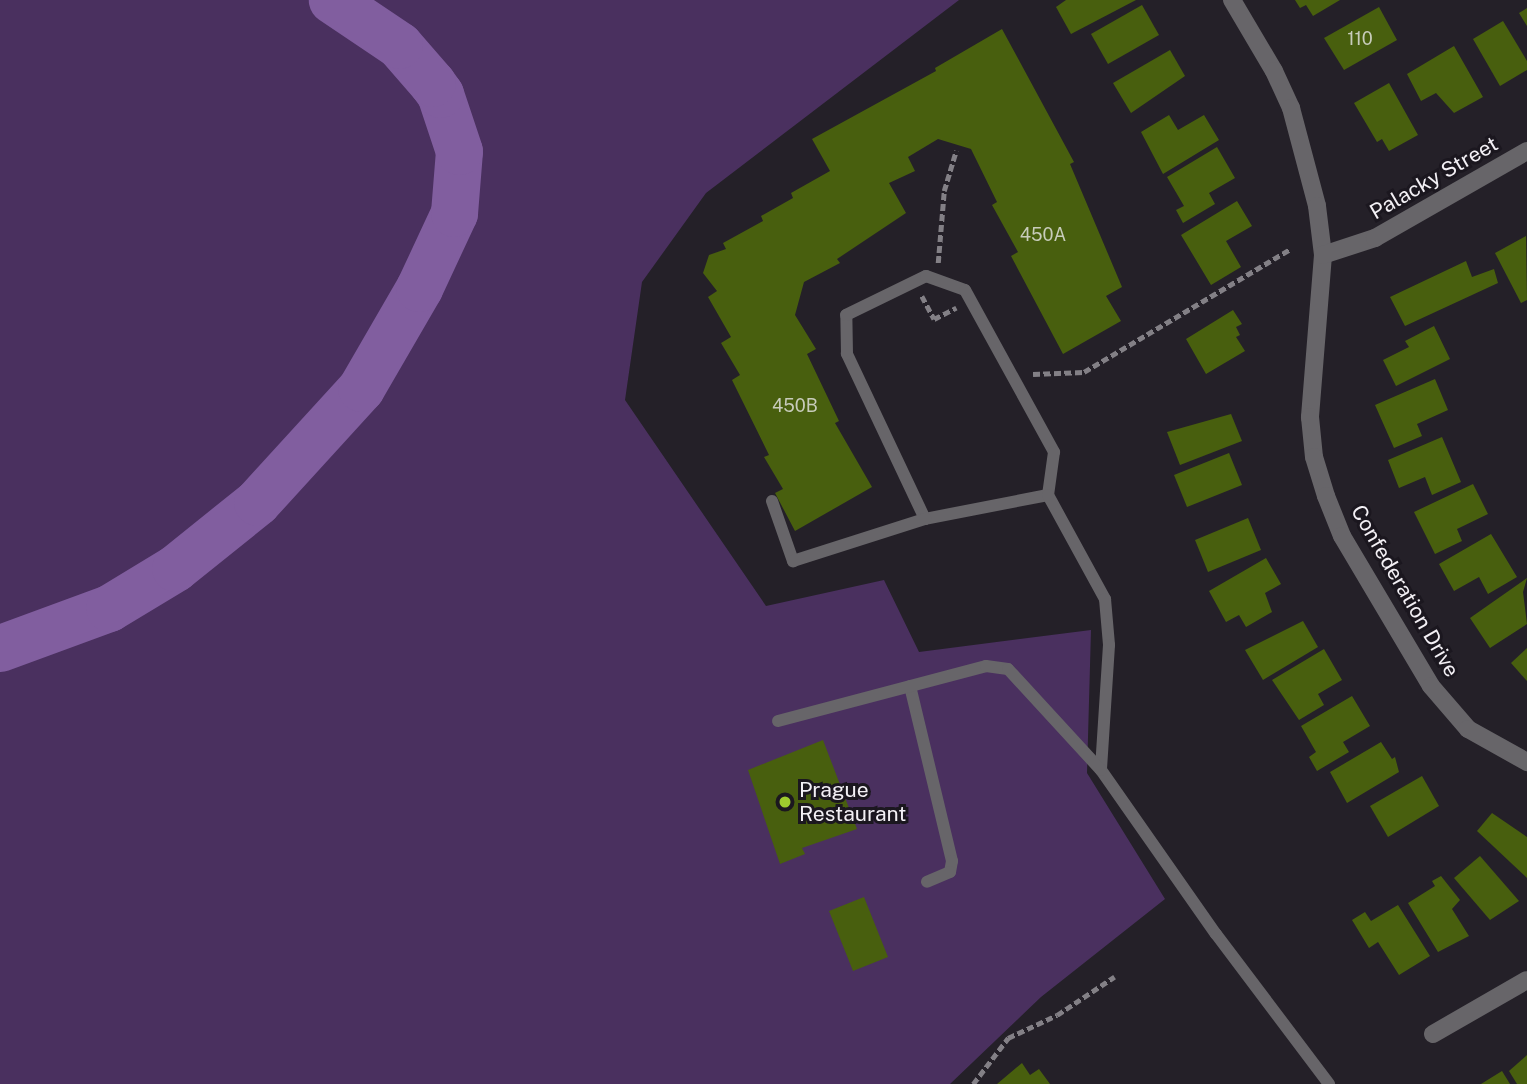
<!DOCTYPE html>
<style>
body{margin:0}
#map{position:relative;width:1527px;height:1084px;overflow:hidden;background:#242028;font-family:"Public Sans",sans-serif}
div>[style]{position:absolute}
.green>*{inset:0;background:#4a305f}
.river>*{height:47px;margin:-23.5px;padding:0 23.5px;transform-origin:23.5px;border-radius:23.5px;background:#815e9f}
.building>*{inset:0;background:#485f0e}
.path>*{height:4.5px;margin-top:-2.25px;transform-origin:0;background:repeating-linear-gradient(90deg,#838086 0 7px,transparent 0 10.5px)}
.lane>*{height:12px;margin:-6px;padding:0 6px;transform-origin:6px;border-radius:6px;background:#676569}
.street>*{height:18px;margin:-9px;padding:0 9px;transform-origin:9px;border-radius:9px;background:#676569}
.dots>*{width:19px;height:19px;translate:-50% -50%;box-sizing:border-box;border:4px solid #1b171f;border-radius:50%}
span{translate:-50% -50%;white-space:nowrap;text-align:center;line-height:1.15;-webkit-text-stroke:6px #1b171f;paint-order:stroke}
.number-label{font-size:18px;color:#c8ccbb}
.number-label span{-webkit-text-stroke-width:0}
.street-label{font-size:21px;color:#f3f0f5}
.poi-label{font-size:21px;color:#f3f0f5}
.left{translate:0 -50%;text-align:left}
</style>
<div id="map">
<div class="green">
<i style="clip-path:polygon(0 0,959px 0,706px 193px,642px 282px,625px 400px,766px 606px,884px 580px,919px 652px,1091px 630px,1087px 773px,1165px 899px,1041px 997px,950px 1084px,0 1084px)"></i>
</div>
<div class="river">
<i style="left:0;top:648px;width:116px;rotate:-20.2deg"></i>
<i style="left:109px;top:608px;width:77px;rotate:-31.2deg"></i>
<i style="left:175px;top:568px;width:105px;rotate:-38.8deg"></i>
<i style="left:257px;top:502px;width:154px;rotate:-47.6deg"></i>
<i style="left:361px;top:388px;width:116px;rotate:-59.9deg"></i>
<i style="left:419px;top:288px;width:83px;rotate:-65deg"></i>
<i style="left:454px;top:213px;width:62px;rotate:-85.4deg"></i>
<i style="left:459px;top:151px;width:60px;rotate:-108.4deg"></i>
<i style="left:440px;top:94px;width:14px;rotate:-126deg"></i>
<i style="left:432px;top:83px;width:50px;rotate:-131deg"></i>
<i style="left:399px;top:45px;width:81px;rotate:-146.1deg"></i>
</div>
<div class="building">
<i style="clip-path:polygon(1066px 0,1136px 0,1071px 34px,1056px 7px)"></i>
<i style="clip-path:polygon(1295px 0,1340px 0,1313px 16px,1306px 5px,1300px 8px)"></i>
<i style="clip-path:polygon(1142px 5px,1159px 35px,1108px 64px,1091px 34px)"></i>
<i style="clip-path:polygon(1379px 7px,1397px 40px,1344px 70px,1324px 38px)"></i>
<i style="clip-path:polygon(1527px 8px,1527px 26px,1519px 13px)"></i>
<i style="clip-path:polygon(1503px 21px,1527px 61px,1527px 70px,1500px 86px,1473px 39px)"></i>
<i style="clip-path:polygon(1002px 29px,1074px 162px,1070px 164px,1122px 287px,1106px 296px,1121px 321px,1063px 354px,1011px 256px,1018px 252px,992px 205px,997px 202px,971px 149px,938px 139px,908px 157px,915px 171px,889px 183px,906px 213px,837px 259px,840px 263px,804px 282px,795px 315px,816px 349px,807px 354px,839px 421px,835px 423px,872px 487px,795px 531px,775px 493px,783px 489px,764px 457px,769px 455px,732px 380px,740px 375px,721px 343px,731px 337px,708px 297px,717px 291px,703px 273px,709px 255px,726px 249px,723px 243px,763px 221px,761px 216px,793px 198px,791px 193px,830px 171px,812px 139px,936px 71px,935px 68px)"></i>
<i style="clip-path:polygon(1454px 46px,1483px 97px,1454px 113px,1436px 93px,1421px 101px,1407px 74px)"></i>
<i style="clip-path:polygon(1170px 50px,1185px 76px,1131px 113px,1113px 83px)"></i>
<i style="clip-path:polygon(1389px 83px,1418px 135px,1389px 151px,1382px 139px,1377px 142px,1354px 103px)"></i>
<i style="clip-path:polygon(1169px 115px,1178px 130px,1204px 115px,1219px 140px,1163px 174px,1141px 132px)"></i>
<i style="clip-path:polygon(1217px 147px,1235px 178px,1209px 193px,1215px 204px,1183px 223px,1176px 210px,1184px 206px,1167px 177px)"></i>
<i style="clip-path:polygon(1237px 201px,1252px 226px,1226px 241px,1241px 267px,1211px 285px,1181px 235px)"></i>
<i style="clip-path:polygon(1526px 236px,1527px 300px,1521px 303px,1495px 253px)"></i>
<i style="clip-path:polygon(1466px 261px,1472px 277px,1494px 269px,1498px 283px,1405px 326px,1390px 297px)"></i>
<i style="clip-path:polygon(1233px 310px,1242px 324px,1236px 327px,1240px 335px,1236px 337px,1245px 351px,1206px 374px,1186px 339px)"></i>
<i style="clip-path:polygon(1434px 326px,1450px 359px,1396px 386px,1383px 360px,1409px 347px,1405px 341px)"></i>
<i style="clip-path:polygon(1435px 379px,1448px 410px,1417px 424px,1422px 436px,1394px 448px,1375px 405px)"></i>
<i style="clip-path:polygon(1231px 414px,1242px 441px,1180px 465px,1167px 432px)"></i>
<i style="clip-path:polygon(1442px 437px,1461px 482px,1432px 495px,1425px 477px,1399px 488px,1388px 460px)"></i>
<i style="clip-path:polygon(1229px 453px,1242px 485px,1187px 507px,1174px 475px)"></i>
<i style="clip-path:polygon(1473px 484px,1488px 514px,1457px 529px,1462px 541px,1435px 554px,1414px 512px)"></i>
<i style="clip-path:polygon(1248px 518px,1261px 550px,1208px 572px,1195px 540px)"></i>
<i style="clip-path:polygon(1491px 534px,1517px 577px,1488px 594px,1479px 577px,1454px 591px,1439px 564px)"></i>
<i style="clip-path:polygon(1266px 558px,1281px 584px,1265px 593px,1272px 612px,1246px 627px,1239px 615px,1226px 622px,1209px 591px)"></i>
<i style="clip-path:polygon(1527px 578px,1523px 592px,1527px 624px,1490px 648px,1470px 618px)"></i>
<i style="clip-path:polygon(1303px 621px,1318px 647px,1263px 680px,1245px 650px)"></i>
<i style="clip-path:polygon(1527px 648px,1527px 681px,1511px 663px)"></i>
<i style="clip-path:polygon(1324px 649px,1342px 680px,1318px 694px,1324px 705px,1299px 720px,1272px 680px)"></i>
<i style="clip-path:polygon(1352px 696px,1370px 726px,1343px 742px,1349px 752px,1317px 771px,1309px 757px,1316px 752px,1301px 726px)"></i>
<i style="clip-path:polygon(823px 740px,857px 829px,802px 848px,805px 854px,780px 864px,748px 770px)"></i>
<i style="clip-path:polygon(1381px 742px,1392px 759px,1395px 757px,1399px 772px,1347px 803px,1330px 772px)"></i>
<i style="clip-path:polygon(1422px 776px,1439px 806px,1388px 837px,1370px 806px)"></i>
<i style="clip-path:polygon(1492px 813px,1527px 837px,1527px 878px,1477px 831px)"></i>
<i style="clip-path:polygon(1480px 856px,1519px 901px,1490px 920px,1454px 878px)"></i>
<i style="clip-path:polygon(1441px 876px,1460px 900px,1452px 909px,1469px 936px,1438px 952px,1408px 903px,1435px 886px,1432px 881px)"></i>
<i style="clip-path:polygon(864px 897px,888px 957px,853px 971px,829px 911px)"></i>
<i style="clip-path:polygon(1398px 905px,1430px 956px,1399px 975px,1378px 942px,1369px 948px,1352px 920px,1365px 912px,1371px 921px)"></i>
<i style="clip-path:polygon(1527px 1055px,1527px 1084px,1517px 1084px,1509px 1071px)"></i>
<i style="clip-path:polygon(1022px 1063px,1030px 1075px,1039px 1069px,1050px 1084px,997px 1084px)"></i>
<i style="clip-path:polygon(1502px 1071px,1510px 1084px,1481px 1084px)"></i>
</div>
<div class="path">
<i style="left:938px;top:263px;width:72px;rotate:-85.2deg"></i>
<i style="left:944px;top:191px;width:42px;rotate:-73.3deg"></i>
<i style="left:922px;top:296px;width:26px;rotate:62deg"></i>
<i style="left:934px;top:319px;width:25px;rotate:-27deg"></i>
<i style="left:1033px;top:374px;width:51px;rotate:-2.2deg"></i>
<i style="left:1084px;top:372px;width:240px;rotate:-30.8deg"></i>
<i style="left:973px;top:1084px;width:58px;rotate:-52.7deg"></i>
<i style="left:1008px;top:1038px;width:54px;rotate:-25.1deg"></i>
<i style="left:1057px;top:1015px;width:69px;rotate:-33.7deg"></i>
</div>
<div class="lane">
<i style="left:1048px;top:495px;width:125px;rotate:169deg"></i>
<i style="left:925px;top:519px;width:183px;rotate:-115.3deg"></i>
<i style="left:847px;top:354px;width:39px;rotate:-91deg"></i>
<i style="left:846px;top:315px;width:89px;rotate:-26deg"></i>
<i style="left:926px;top:276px;width:41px;rotate:19.7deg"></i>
<i style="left:965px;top:290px;width:185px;rotate:61.2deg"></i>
<i style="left:1054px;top:452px;width:43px;rotate:97.9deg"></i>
<i style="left:1048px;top:495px;width:119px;rotate:61.3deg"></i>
<i style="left:1105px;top:599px;width:46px;rotate:85deg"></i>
<i style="left:1109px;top:645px;width:125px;rotate:93.7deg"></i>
<i style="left:1101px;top:770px;width:200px;rotate:55deg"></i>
<i style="left:1216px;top:934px;width:188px;rotate:53deg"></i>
<i style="left:772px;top:501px;width:64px;rotate:70.7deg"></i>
<i style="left:793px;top:561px;width:139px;rotate:-17.7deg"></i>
<i style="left:910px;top:686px;width:180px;rotate:76.5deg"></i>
<i style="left:952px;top:861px;width:11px;rotate:100deg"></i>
<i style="left:950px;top:872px;width:25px;rotate:157deg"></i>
<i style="left:778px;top:721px;width:215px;rotate:-14.8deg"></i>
<i style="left:986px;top:666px;width:22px;rotate:8deg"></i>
<i style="left:1008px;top:669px;width:137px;rotate:47.4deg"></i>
</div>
<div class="street">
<i style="left:1232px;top:0;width:82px;rotate:59.4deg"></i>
<i style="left:1274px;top:71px;width:41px;rotate:65.3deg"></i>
<i style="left:1291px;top:108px;width:101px;rotate:75.1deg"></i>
<i style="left:1317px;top:206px;width:49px;rotate:83deg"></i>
<i style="left:1323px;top:255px;width:163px;rotate:94.6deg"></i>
<i style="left:1310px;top:417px;width:40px;rotate:84.3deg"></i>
<i style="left:1314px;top:457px;width:41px;rotate:72.9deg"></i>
<i style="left:1326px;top:496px;width:43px;rotate:68.2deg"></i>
<i style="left:1342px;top:536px;width:174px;rotate:59.3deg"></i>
<i style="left:1431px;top:686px;width:57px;rotate:49.3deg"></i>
<i style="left:1468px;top:729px;width:68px;rotate:29.2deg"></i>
<i style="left:1323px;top:255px;width:55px;rotate:-18.1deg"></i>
<i style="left:1375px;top:238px;width:175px;rotate:-29.8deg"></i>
<i style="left:1433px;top:1034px;width:108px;rotate:-29.9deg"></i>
</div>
<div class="dots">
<i style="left:785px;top:802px;background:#9eca2e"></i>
</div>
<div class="number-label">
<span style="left:1360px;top:39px">110</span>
<span style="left:1043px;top:235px">450A</span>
<span style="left:795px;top:406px">450B</span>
</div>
<div class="street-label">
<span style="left:1434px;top:178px;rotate:-30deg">Palacky Street</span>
<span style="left:1405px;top:591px;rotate:60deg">Confederation Drive</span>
</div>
<div class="poi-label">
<span class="left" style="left:799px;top:802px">Prague<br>Restaurant</span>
</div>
</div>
